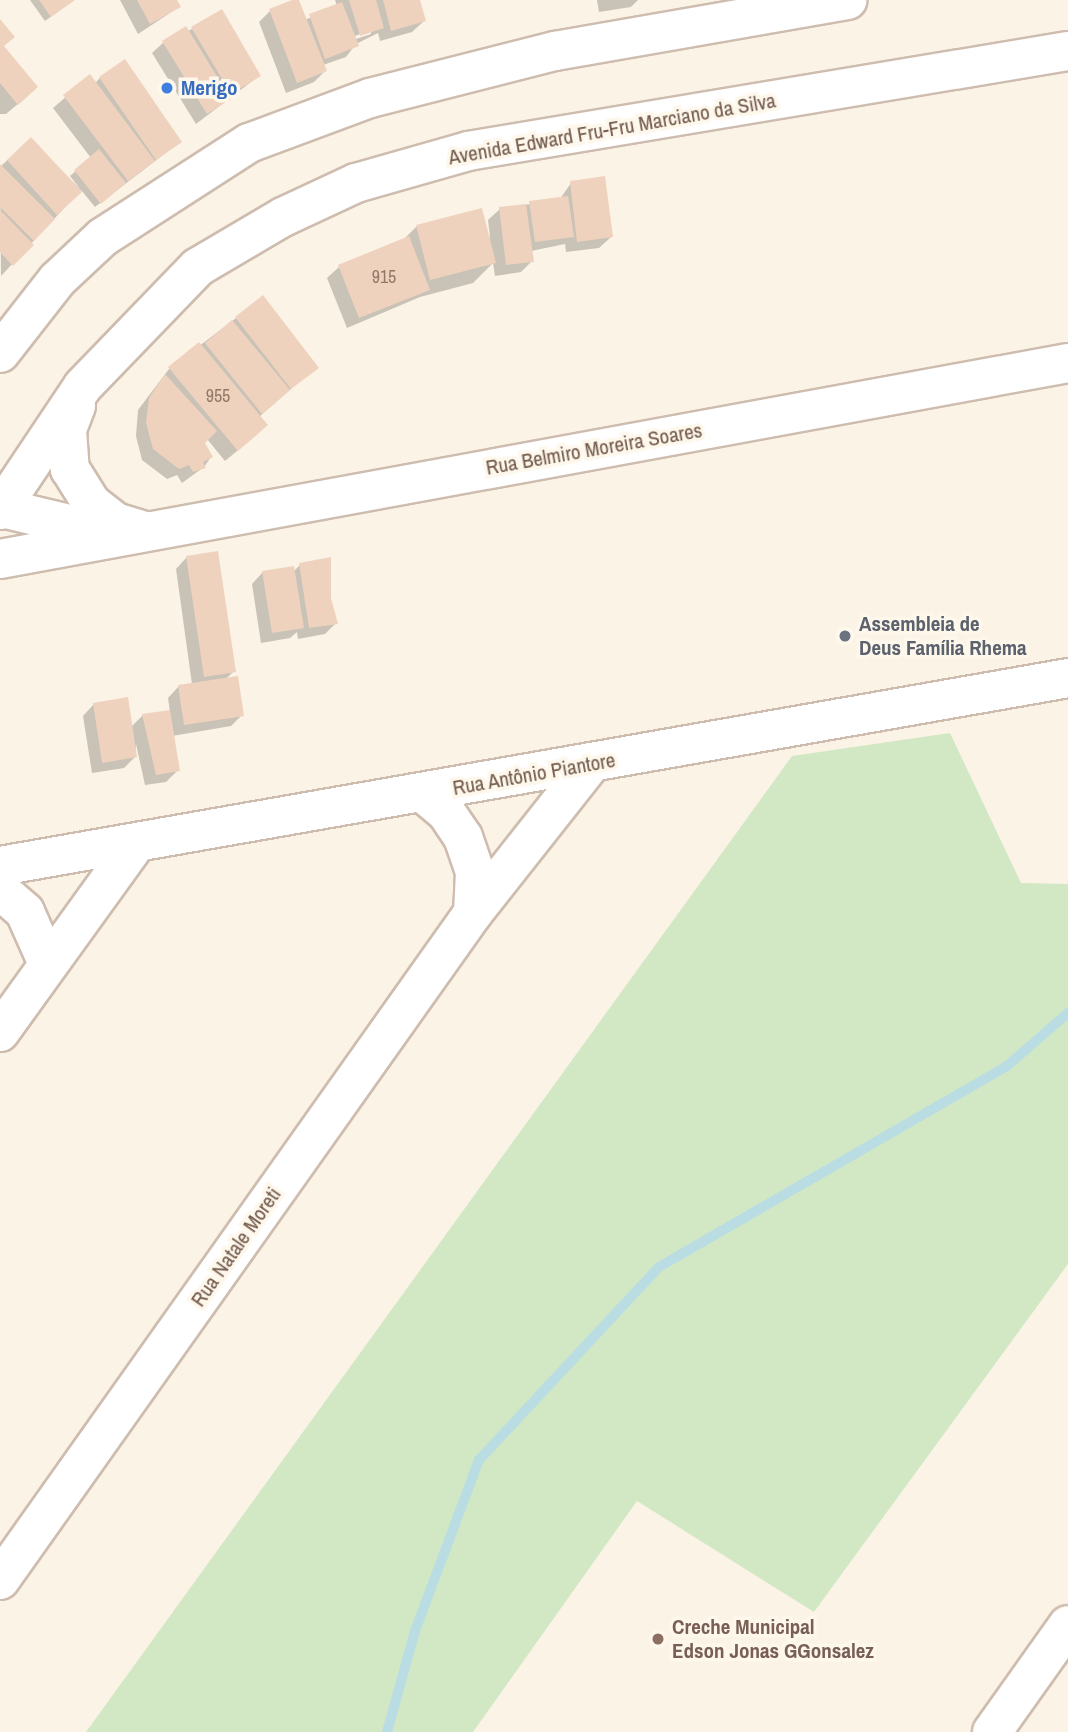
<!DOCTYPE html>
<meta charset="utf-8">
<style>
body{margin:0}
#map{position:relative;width:1068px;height:1732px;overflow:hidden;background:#fbf3e5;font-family:"Archivo Narrow",sans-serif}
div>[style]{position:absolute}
.green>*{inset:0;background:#d2e8c4}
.shadow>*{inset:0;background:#0003}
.stream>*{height:10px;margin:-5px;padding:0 5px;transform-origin:5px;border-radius:5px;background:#badde3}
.building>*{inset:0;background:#efd2be}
.roads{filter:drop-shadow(2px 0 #cebdaf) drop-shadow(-2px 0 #cebdaf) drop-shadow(0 2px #cebdaf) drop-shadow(0 -2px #cebdaf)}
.street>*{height:38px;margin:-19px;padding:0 19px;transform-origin:19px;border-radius:19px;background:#fff}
.secondary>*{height:38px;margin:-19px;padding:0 19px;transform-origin:19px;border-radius:19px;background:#fff}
.dots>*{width:19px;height:19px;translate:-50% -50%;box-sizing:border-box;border:4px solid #fef7eb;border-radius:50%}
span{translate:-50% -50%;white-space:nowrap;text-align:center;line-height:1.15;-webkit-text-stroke:7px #fef7eb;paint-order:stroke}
.number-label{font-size:18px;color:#917868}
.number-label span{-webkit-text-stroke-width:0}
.shop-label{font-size:21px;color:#366cbe;font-weight:700}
.left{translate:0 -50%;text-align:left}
.street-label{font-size:21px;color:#725a4c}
.worship-label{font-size:21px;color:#5b616d;font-weight:700}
.education-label{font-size:21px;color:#785e54;font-weight:700}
</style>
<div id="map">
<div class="green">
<i style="clip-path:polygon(950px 733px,1021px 883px,1068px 884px,1068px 1264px,814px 1612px,637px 1501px,473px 1732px,86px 1732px,792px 756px)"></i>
</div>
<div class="shadow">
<i style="clip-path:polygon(30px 0,74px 0,45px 21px)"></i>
<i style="clip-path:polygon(120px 0,175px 0,179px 7px,138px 34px)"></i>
<i style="clip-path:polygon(evenodd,296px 0,305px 20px,337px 6px,335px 0,418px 0,424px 21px,412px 32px,380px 41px,378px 33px,356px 44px,346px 57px,323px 65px,325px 71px,314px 82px,286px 93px,259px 22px,270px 11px,296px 0,371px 30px,371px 34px,353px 40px,352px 37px,371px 30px)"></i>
<i style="clip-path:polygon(597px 0,638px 0,631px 7px,599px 12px)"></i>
<i style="clip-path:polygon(0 22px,3px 46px,25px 98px,6px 114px,0 114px)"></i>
<i style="clip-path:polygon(192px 29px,259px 76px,196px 124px,152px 53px,164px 42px)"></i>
<i style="clip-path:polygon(89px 77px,94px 84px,100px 78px,180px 142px,95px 207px,81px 190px,1px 276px,0 167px,30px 139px,81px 190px,70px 176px,91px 158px,53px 108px)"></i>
<i style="clip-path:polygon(571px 183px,611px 237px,599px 248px,566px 252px,565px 244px,531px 251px,532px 261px,521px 272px,495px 276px,493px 263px,473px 283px,420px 297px,347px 328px,327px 278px,339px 267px,403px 240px,417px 226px,490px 237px,488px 220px,500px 209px,560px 199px)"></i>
<i style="clip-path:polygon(236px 318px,316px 367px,259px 417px,255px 436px,225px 461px,207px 439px,203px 443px,211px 457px,204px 467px,182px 483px,177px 475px,167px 479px,142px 460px,136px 436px,138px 410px,169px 369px)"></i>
<i style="clip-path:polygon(187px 557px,234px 671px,226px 679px,242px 715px,231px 726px,172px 736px,178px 770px,166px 782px,145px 785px,136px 744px,135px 757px,124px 768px,92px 773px,83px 716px,94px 704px,130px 728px,143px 715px,170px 712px,168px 698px,179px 686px,192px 684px,176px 569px)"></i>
<i style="clip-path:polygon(300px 565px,329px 598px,336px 623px,325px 634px,298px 639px,297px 632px,290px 638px,261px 643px,252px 584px,263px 572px,293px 572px)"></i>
</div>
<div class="stream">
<i style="left:387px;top:1732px;width:105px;rotate:-74.5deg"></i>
<i style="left:415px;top:1631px;width:183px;rotate:-69.5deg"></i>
<i style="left:479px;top:1460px;width:264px;rotate:-47deg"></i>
<i style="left:659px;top:1267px;width:402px;rotate:-30deg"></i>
<i style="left:1007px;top:1066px;width:81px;rotate:-41deg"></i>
</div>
<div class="building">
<i style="clip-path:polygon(39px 0,75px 0,51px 17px)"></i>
<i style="clip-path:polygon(137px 0,177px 0,181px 7px,150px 24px)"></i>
<i style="clip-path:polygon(292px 0,299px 0,327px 71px,297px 83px,269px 9px)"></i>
<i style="clip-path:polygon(349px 0,376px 0,384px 28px,360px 36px)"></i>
<i style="clip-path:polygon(383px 0,420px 0,426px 21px,391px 31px)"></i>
<i style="clip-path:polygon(342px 2px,359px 46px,325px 59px,309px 14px)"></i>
<i style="clip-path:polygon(222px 9px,261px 76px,231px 94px,191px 27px)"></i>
<i style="clip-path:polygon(0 19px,15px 37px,4px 46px,38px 87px,18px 105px,0 83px)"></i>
<i style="clip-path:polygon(186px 26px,231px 99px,207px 114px,162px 41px)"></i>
<i style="clip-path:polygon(125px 59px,182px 142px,156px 160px,99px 77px)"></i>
<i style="clip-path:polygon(90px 74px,155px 161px,128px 181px,63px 95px)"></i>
<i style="clip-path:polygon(31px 137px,82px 192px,57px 215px,7px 160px)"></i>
<i style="clip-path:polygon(99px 149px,126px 183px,101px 204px,74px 170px)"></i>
<i style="clip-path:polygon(0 164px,55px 219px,34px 241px,0 207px)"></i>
<i style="clip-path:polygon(605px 176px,613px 237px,577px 242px,570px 181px)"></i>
<i style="clip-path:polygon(568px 196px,574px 237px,535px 242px,529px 201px)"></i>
<i style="clip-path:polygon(526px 204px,534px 262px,506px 265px,499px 207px)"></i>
<i style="clip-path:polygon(482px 208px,496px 263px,430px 280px,416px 225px)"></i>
<i style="clip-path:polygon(0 210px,34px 245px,13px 266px,0 252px)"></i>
<i style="clip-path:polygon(409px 236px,430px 290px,359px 318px,338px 265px)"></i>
<i style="clip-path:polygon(263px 295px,319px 368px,291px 389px,235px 317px)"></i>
<i style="clip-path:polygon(232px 320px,290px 390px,262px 414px,205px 343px)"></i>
<i style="clip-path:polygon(199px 342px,268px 425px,238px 451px,168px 367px)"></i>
<i style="clip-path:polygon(165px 374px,217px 431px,205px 443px,213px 457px,203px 462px,206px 468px,193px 472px,189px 465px,179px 469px,153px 449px,146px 423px,149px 398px)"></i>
<i style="clip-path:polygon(218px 551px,236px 672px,204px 677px,186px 556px)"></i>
<i style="clip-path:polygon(331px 557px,331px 598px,338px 624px,309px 628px,299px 563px)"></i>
<i style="clip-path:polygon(294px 566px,304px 628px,272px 633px,262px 571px)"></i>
<i style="clip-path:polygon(238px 676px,244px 716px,184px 725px,178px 685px)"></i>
<i style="clip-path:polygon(128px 697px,137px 757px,102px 763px,93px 703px)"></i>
<i style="clip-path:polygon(170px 710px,180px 771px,156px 775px,142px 714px)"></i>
</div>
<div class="roads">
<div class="street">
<i style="left:2px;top:508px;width:108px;rotate:13.4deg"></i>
<i style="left:0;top:559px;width:1086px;rotate:-10.4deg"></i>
<i style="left:423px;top:793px;width:30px;rotate:40deg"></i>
<i style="left:446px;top:812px;width:30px;rotate:56deg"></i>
<i style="left:463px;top:837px;width:37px;rotate:71deg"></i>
<i style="left:475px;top:872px;width:41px;rotate:92.8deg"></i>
<i style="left:0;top:866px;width:1084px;rotate:-9.98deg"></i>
<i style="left:0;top:890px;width:33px;rotate:41deg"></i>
<i style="left:25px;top:912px;width:57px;rotate:66.1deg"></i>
<i style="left:0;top:1032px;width:234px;rotate:-54.2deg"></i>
<i style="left:0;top:1580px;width:818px;rotate:-54.66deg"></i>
<i style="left:473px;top:913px;width:189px;rotate:-51.7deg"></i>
<i style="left:992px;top:1732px;width:131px;rotate:-54.6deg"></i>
</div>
<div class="secondary">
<i style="left:0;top:353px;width:93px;rotate:-52deg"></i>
<i style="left:57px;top:280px;width:63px;rotate:-43.1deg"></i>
<i style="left:103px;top:237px;width:174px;rotate:-32.8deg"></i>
<i style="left:249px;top:143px;width:129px;rotate:-20.4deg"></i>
<i style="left:370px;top:98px;width:191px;rotate:-14.3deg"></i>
<i style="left:555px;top:51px;width:297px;rotate:-9.9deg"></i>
<i style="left:76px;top:406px;width:26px;rotate:111deg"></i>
<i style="left:67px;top:430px;width:39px;rotate:86deg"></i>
<i style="left:70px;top:469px;width:40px;rotate:58deg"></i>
<i style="left:91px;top:503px;width:31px;rotate:38deg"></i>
<i style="left:115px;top:522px;width:30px;rotate:17deg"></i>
<i style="left:0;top:510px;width:149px;rotate:-56.2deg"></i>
<i style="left:83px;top:386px;width:165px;rotate:-46deg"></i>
<i style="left:198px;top:267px;width:99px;rotate:-30.5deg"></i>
<i style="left:283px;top:217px;width:81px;rotate:-25deg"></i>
<i style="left:356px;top:183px;width:116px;rotate:-15.9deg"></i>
<i style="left:468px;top:151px;width:608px;rotate:-9.46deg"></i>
</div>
</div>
<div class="dots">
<i style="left:167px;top:88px;background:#3f7fe0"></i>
<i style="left:845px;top:636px;background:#6b7280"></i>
<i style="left:658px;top:1639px;background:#8d6e63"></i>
</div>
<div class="number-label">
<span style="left:384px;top:277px">915</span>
<span style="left:218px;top:396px">955</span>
</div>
<div class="shop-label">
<span class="left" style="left:181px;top:88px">Merigo</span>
</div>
<div class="street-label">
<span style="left:612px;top:129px;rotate:-10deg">Avenida Edward Fru-Fru Marciano da Silva</span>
<span style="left:594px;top:449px;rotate:-10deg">Rua Belmiro Moreira Soares</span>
<span style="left:534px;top:774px;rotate:-10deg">Rua Antônio Piantore</span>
<span style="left:236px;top:1247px;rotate:-55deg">Rua Natale Moreti</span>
</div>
<div class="worship-label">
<span class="left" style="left:859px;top:636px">Assembleia de<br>Deus Família Rhema</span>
</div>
<div class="education-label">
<span class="left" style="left:672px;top:1639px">Creche Municipal<br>Edson Jonas GGonsalez</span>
</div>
</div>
